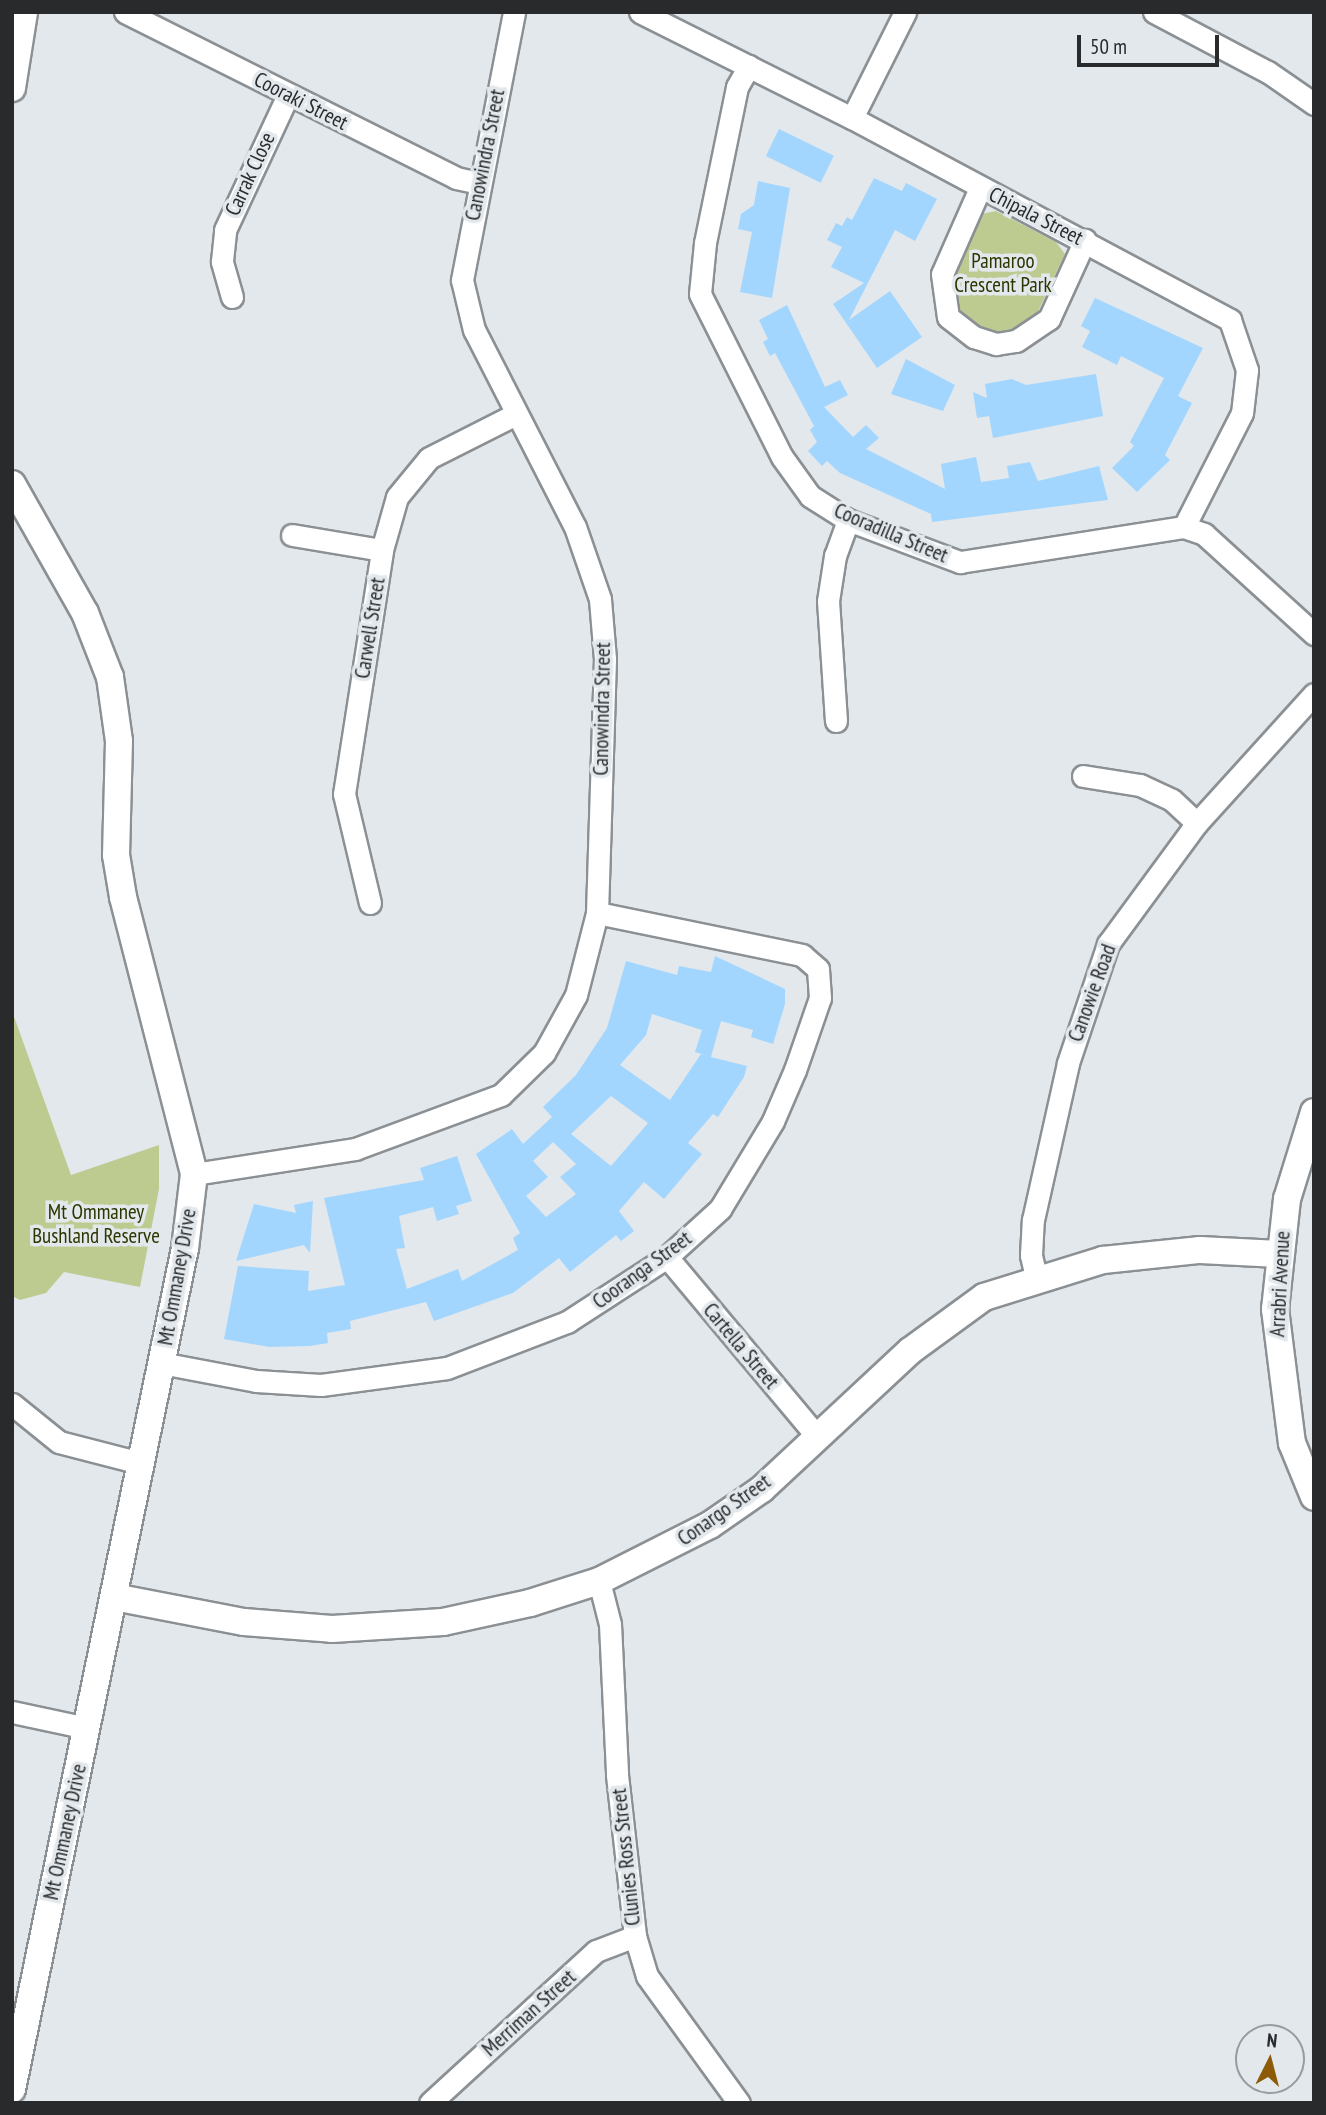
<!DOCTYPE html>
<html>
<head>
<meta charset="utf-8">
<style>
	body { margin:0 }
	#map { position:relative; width:1326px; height:2115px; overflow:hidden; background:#e2e8ec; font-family:"PT Sans Narrow",sans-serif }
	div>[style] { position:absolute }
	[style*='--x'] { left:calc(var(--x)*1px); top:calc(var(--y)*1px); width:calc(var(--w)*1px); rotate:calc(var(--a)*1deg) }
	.green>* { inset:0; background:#bdcb91 }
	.building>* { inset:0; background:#a3d6fe; transform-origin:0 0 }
	.roads { filter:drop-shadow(2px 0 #8b9094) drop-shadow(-2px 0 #8b9094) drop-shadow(0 2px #8b9094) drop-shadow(0 -2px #8b9094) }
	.minor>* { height:21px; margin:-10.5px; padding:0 10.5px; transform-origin:10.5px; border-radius:10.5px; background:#fff }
	.tertiary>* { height:26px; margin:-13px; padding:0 13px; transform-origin:13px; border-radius:13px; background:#fff }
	span { translate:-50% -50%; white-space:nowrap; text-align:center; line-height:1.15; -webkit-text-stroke:7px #e2e8ec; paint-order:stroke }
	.street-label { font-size:21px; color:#282a2c }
	.park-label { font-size:21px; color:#2e3600 }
	.frame { position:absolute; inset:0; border:14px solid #282a2c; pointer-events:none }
	.north { position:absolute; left:1235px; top:2024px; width:70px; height:70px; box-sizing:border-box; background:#e2e8ec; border:2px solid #989c9f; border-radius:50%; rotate:6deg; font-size:19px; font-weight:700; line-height:28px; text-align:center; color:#282a2c }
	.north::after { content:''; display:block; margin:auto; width:24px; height:32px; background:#8d5b07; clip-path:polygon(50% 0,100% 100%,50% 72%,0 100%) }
	.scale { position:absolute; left:1077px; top:35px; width:142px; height:32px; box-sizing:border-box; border:4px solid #282a2c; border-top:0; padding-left:9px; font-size:21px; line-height:24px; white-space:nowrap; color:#282a2c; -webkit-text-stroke:5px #e2e8ec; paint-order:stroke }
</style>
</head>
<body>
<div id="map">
	<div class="green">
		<i style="clip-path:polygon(996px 211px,1056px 242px,1065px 254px,1035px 318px,1020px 332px,998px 337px,981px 334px,955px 313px,951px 277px,977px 215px)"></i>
		<i style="clip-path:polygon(12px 1011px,71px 1175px,159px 1145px,159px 1189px,140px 1287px,64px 1272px,46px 1293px,20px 1300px,12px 1296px)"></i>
	</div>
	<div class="building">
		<i style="left:779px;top:129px;width:61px;height:30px;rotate:26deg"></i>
		<i style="clip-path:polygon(874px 178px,902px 191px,906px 183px,937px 199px,915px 241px,895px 230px,849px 320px,890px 291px,922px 337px,877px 368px,833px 304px,864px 283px,831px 267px,842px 247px,827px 240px,836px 223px,842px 226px,847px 217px,852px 220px)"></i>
		<i style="clip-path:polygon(758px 181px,790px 188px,772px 298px,740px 292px,752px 232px,738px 229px,741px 214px,754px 205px)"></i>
		<i style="clip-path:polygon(1095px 298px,1203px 348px,1178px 396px,1192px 403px,1165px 455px,1170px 460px,1137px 492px,1112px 468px,1134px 446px,1130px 442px,1164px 378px,1121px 356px,1117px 365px,1082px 347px,1090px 331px,1081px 326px)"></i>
		<i style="clip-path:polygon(787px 305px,825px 387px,840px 380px,848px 395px,824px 407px,853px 437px,866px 425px,879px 438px,866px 449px,945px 489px,941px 464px,976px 457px,981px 482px,1009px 478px,1007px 466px,1030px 462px,1038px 481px,1099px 466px,1108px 500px,932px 522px,931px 514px,840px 473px,827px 461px,822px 466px,808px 451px,817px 442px,810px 430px,814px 426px,775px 353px,770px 356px,763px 342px,768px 339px,759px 320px)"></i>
		<i style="clip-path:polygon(906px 359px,955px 385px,943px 411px,891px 394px)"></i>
		<i style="clip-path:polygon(1096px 374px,1103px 416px,993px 438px,989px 416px,977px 418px,973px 392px,987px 398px,985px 384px,1012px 379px,1026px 385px)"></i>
		<i style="clip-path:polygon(evenodd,715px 956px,785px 989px,785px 1004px,773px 1044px,751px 1037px,753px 1030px,721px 1021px,711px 1057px,747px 1066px,744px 1077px,718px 1117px,713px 1114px,688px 1143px,702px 1154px,664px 1199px,644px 1182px,619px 1211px,634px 1231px,621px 1241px,616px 1235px,570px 1272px,559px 1258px,513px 1293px,434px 1321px,426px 1302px,350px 1321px,351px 1329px,327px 1333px,328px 1343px,310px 1346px,269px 1347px,224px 1339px,238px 1266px,309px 1271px,308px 1291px,345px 1285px,324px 1198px,424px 1180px,420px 1168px,457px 1156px,472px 1201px,456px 1206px,459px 1214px,437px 1221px,433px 1207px,399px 1216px,405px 1248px,396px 1249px,407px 1289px,458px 1269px,462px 1281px,518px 1250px,513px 1238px,520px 1233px,476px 1154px,512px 1129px,523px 1144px,552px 1117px,543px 1107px,576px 1075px,607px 1028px,626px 961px,677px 975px,679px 966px,711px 972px,715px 956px,652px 1014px,702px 1030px,695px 1052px,709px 1056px,701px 1054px,670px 1100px,620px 1065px,646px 1035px,652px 1014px,715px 956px,611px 1096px,648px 1123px,611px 1166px,571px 1134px,611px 1096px,715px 956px,553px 1142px,576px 1164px,560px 1177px,576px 1194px,546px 1217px,526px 1196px,548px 1177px,533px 1161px,553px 1142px)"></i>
		<i style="clip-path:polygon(313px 1201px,310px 1253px,304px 1245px,236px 1261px,254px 1204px,296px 1213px,294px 1205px)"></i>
	</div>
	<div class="roads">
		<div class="minor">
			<i style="--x:125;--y:12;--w:370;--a:26.6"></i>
			<i style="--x:456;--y:178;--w:24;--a:12"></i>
			<i style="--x:640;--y:12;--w:237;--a:26.6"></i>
			<i style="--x:852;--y:118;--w:429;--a:28.1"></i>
			<i style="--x:1230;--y:320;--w:53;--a:71.2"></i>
			<i style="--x:1247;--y:370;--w:43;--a:96.6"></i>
			<i style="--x:1242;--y:413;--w:128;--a:117"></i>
			<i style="--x:1154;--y:12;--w:129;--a:27.8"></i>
			<i style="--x:1268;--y:72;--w:56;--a:34.8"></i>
			<i style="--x:749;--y:66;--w:24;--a:120"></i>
			<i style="--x:737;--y:87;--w:159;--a:101.6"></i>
			<i style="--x:705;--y:243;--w:51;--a:95.6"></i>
			<i style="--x:700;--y:294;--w:182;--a:63.3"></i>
			<i style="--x:782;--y:457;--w:48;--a:54.3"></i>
			<i style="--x:810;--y:496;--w:45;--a:32.3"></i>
			<i style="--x:848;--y:520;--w:120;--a:20.6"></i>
			<i style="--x:960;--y:562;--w:227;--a:-8.9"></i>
			<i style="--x:1184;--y:527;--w:21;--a:19"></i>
			<i style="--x:1204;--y:534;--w:149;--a:42.3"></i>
			<i style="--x:852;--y:118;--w:119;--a:-63.4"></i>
			<i style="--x:980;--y:188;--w:94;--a:113.8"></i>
			<i style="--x:942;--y:274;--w:43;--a:82.1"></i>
			<i style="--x:948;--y:317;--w:33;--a:38"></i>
			<i style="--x:974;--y:337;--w:23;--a:18"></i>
			<i style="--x:996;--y:344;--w:20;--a:-9"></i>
			<i style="--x:1016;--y:341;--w:40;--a:-34"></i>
			<i style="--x:1049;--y:319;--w:87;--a:-65.5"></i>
			<i style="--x:232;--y:297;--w:37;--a:-106"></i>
			<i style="--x:222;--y:261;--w:31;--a:-84"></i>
			<i style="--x:225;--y:230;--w:149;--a:-65"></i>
			<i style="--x:292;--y:535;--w:91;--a:9.5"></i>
			<i style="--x:836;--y:721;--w:120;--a:-93.8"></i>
			<i style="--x:828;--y:601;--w:46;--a:-81.2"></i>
			<i style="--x:835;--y:556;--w:38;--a:-70"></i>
			<i style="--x:1083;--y:776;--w:58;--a:9"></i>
			<i style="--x:1140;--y:785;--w:35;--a:25"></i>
			<i style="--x:1172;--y:800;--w:34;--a:43"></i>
			<i style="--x:370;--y:903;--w:112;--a:-103.4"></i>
			<i style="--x:344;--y:794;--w:247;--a:-81.1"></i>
			<i style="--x:382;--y:550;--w:55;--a:-74.2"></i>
			<i style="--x:397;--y:497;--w:50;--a:-50.6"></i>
			<i style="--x:429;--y:458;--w:95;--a:-26.8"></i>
			<i style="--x:194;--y:1174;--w:163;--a:-8.8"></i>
			<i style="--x:355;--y:1149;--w:156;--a:-20.3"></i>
			<i style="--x:501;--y:1095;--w:60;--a:-44.3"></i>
			<i style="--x:544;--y:1053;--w:66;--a:-61.1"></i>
			<i style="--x:576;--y:995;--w:85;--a:-75.6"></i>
			<i style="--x:597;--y:913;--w:254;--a:-88.2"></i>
			<i style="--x:605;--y:659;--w:60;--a:-94.8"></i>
			<i style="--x:600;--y:599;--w:76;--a:-109.1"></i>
			<i style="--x:575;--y:527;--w:221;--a:-117.1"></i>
			<i style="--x:474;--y:330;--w:51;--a:-103.5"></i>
			<i style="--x:462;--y:280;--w:273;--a:-79"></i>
			<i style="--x:667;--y:1257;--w:232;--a:50.1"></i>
			<i style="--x:1036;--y:1277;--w:23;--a:-103"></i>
			<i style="--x:1031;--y:1255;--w:35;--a:-87"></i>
			<i style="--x:1033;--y:1220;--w:161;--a:-77.4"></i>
			<i style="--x:1068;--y:1063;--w:126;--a:-71.4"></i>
			<i style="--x:1108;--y:944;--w:150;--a:-53.7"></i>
			<i style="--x:1197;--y:823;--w:174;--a:-47.8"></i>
			<i style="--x:161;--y:1363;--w:97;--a:10.7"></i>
			<i style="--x:256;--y:1381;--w:65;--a:3.5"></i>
			<i style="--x:321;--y:1385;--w:127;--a:-7.7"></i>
			<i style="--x:447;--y:1368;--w:129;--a:-21"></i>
			<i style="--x:567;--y:1322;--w:119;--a:-33"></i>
			<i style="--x:667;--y:1257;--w:72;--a:-42.2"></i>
			<i style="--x:720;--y:1209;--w:103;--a:-58.9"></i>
			<i style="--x:773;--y:1121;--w:56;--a:-66.7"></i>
			<i style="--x:795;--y:1070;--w:76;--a:-70.9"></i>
			<i style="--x:820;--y:998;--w:29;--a:-94"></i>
			<i style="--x:818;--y:969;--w:21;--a:-139"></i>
			<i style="--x:802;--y:955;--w:209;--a:-168.4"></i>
			<i style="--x:12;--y:1404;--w:60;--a:39"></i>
			<i style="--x:59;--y:1442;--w:84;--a:14.5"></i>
			<i style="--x:599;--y:1581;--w:44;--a:75.7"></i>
			<i style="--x:610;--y:1624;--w:151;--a:87.3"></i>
			<i style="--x:617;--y:1775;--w:162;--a:83.6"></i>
			<i style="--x:635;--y:1936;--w:42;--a:73.3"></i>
			<i style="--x:647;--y:1976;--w:157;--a:54.1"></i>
			<i style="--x:12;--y:1712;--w:77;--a:12"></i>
			<i style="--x:430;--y:2103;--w:225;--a:-42.5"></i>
			<i style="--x:596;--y:1951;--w:42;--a:-21"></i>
		</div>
		<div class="tertiary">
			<i style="--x:12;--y:88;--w:77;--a:-81"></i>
			<i style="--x:12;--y:484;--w:148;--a:60.5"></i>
			<i style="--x:85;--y:613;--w:69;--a:68.7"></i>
			<i style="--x:110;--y:677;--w:65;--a:82"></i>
			<i style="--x:119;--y:741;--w:114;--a:91.5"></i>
			<i style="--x:116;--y:855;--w:43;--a:80.5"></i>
			<i style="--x:123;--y:897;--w:286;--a:75.6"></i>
			<i style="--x:194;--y:1174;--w:75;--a:96.9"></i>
			<i style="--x:185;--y:1248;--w:859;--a:101.62"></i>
			<i style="--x:1314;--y:1112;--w:91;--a:107.2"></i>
			<i style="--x:1287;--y:1199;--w:111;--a:96.2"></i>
			<i style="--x:1275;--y:1309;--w:135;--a:82.8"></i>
			<i style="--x:1292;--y:1443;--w:58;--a:67.8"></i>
			<i style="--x:114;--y:1597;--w:132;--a:10.9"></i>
			<i style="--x:244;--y:1622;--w:88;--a:4.5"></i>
			<i style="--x:332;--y:1629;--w:111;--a:-3.6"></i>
			<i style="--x:443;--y:1622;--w:89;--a:-12.3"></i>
			<i style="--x:530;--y:1603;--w:72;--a:-17.7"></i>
			<i style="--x:599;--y:1581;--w:124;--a:-26.8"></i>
			<i style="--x:710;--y:1525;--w:63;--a:-34.7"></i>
			<i style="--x:762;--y:1489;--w:202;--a:-43"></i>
			<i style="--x:910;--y:1351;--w:92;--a:-36.1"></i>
			<i style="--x:984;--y:1297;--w:125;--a:-17.3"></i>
			<i style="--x:1103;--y:1260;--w:98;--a:-5.9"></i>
			<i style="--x:1200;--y:1250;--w:79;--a:2.9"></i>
		</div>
	</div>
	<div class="street-label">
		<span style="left:301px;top:101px;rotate:27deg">Cooraki Street</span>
		<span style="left:485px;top:155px;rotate:-79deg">Canowindra Street</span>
		<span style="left:250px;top:174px;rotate:-65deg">Carrak Close</span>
		<span style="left:1036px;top:216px;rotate:27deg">Chipala Street</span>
		<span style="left:891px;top:533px;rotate:23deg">Cooradilla Street</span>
		<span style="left:370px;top:628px;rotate:-81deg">Carwell Street</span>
		<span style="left:602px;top:709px;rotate:-89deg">Canowindra Street</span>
		<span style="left:1092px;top:993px;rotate:-70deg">Canowie Road</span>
		<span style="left:642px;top:1270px;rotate:-36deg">Cooranga Street</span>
		<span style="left:177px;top:1277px;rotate:-80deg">Mt Ommaney Drive</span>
		<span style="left:1280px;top:1284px;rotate:-87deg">Arrabri Avenue</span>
		<span style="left:741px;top:1346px;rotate:50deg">Cartella Street</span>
		<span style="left:724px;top:1510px;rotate:-35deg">Conargo Street</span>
		<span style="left:65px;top:1832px;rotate:-78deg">Mt Ommaney Drive</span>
		<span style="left:626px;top:1857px;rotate:-96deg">Clunies Ross Street</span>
		<span style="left:529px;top:2013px;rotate:-42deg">Merriman Street</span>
	</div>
	<div class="park-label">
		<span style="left:1003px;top:273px">Pamaroo<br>Crescent Park</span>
		<span style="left:96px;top:1224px">Mt Ommaney<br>Bushland Reserve</span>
	</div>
	<div class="frame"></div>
	<div class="north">N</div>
	<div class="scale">50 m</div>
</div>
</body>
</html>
